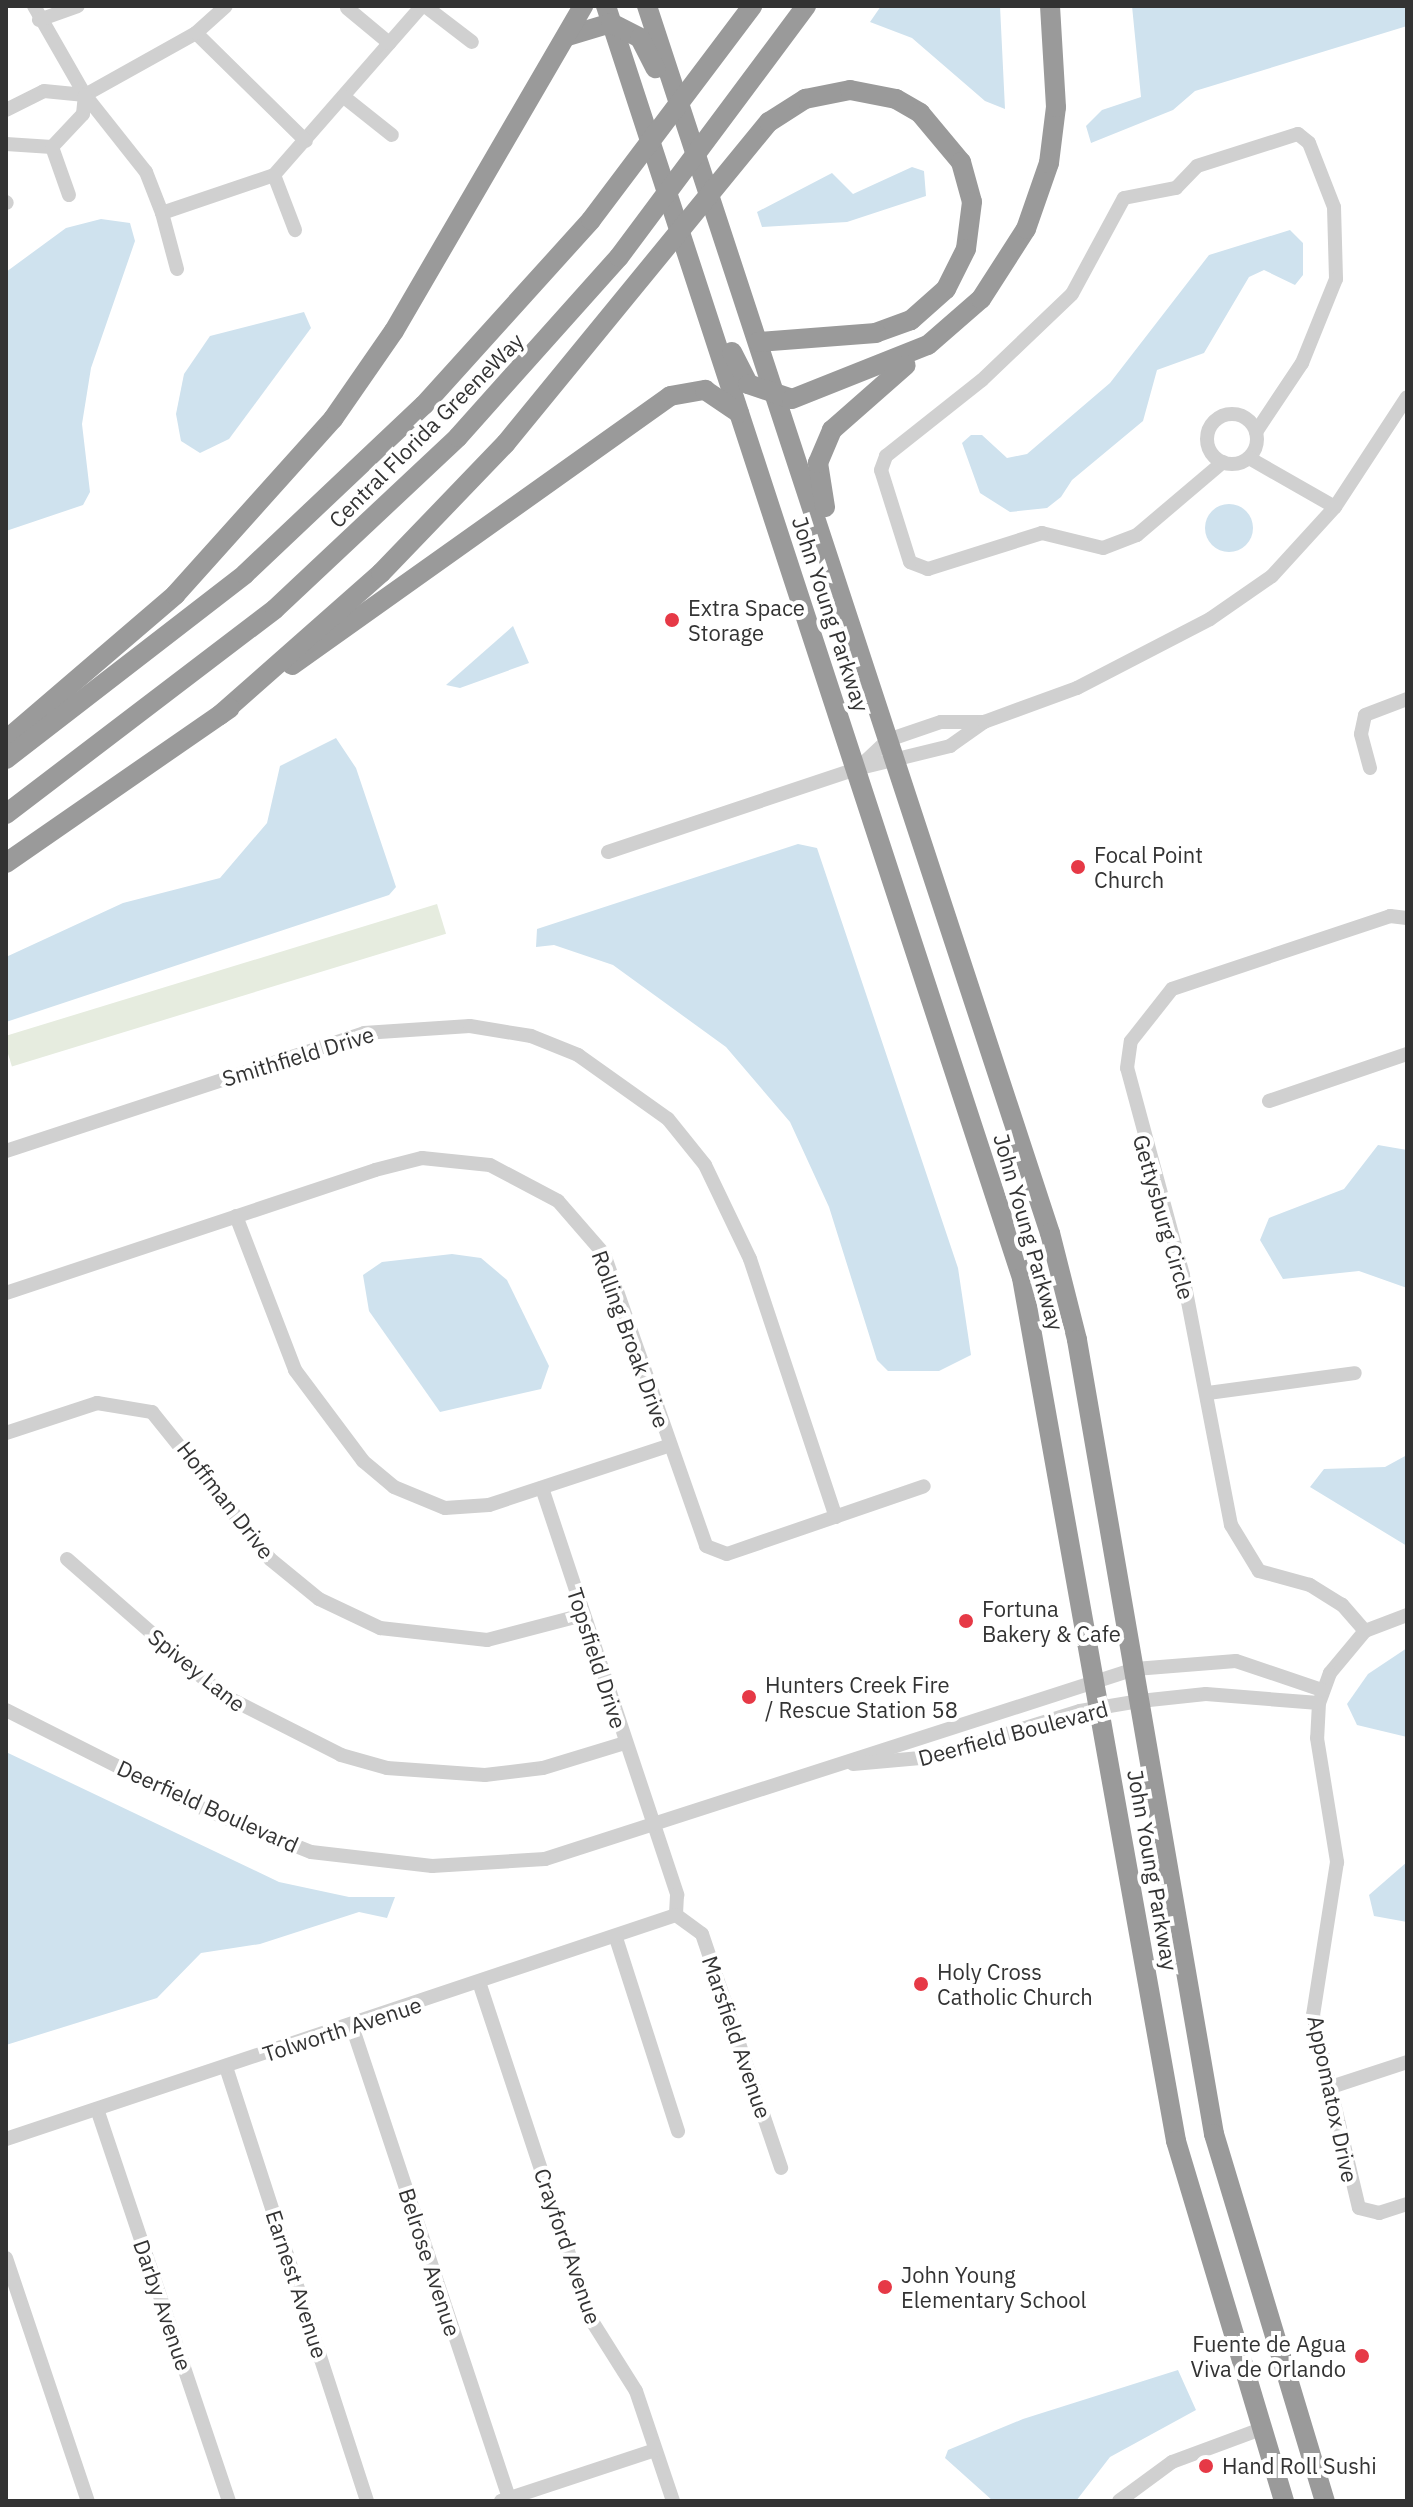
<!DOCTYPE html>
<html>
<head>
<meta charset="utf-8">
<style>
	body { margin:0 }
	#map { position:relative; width:1413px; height:2507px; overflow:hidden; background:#fff; font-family:"IBM Plex Sans",sans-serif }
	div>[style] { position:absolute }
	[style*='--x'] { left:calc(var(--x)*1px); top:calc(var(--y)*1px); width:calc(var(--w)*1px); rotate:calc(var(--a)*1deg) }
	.green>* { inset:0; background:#e6ecdf; transform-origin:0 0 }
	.water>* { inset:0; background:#cfe2ee }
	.round { border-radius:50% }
	.minor>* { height:14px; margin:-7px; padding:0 7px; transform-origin:7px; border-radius:7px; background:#d0d0d0 }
	.minor>.ring { margin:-7px; padding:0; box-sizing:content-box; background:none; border:14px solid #d0d0d0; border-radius:50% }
	.highway>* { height:20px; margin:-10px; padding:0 10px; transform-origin:10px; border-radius:10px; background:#9a9a9a }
	.dots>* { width:22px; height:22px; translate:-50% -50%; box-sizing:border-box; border:4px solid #fff; border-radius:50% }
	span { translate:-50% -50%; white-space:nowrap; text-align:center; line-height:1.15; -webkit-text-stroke:8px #fff; paint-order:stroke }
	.street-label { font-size:22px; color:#333 }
	.poi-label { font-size:22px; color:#333 }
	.left { translate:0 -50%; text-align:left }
	.right { translate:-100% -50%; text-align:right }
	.frame { position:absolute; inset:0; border:8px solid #333; pointer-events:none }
</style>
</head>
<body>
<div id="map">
	<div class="green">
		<i style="left:437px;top:904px;width:31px;height:454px;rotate:73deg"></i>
	</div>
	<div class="water">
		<i style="clip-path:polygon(881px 6px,1000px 6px,1005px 109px,985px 101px,912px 38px,870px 22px)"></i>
		<i style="clip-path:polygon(1132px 6px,1407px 6px,1407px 26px,1195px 91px,1173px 110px,1091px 143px,1086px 126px,1102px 110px,1141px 97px)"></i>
		<i style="clip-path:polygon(912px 167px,924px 171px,926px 196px,847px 222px,762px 227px,757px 212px,832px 173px,853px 194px)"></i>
		<i style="clip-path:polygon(101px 219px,130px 223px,135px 241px,91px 368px,82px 424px,90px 492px,83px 505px,6px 531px,6px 272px,66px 228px)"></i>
		<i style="clip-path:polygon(1290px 230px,1303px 243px,1303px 275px,1295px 285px,1264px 270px,1249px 277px,1204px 353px,1157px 370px,1143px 421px,1072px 480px,1061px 497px,1047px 508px,1010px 512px,980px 493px,962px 443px,971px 435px,982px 435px,1007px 458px,1027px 454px,1110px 383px,1209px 255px)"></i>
		<i style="clip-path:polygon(304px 312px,311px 328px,229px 439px,200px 453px,181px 441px,176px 414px,184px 374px,210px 336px)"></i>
		<i class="round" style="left:1205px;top:504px;width:48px;height:48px"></i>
		<i style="clip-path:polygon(513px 626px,529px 663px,460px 688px,446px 685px)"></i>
		<i style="clip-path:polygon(336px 738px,356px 768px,396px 887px,389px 895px,6px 1022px,6px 957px,123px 903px,220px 878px,267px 823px,280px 766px)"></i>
		<i style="clip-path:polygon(798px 844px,817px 848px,958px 1268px,971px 1355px,939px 1371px,888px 1371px,877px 1360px,829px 1207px,790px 1122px,726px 1047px,613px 965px,554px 945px,536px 947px,537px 929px)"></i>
		<i style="clip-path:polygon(1378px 1145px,1407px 1150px,1407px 1288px,1359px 1271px,1283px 1279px,1260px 1240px,1269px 1218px,1344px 1189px)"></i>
		<i style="clip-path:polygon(452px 1254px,481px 1258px,507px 1280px,549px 1366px,541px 1389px,440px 1412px,369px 1311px,363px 1275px,382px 1262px)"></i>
		<i style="clip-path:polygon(1407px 1455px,1407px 1546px,1310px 1487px,1324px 1469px,1385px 1467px)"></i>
		<i style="clip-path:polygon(1407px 1648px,1407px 1737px,1357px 1725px,1347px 1704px,1368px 1674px)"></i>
		<i style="clip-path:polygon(6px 1752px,279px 1882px,349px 1897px,395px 1897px,387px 1918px,359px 1912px,260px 1944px,201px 1953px,157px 1998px,6px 2045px)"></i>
		<i style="clip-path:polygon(1407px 1862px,1407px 1922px,1374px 1916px,1369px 1895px)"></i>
		<i style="clip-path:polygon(1178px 2370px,1196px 2410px,1110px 2457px,1076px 2501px,993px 2501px,945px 2458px,948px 2450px,1023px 2419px)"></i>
	</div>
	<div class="minor">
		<i style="--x:34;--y:6;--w:103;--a:60.2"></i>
		<i style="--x:85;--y:95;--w:98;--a:51.6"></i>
		<i style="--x:146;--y:172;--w:44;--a:68.7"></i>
		<i style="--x:162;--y:213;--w:118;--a:-18.7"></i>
		<i style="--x:274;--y:175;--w:225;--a:-48.8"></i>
		<i style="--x:425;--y:6;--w:59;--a:37.5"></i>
		<i style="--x:347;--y:8;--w:55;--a:39.8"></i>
		<i style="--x:39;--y:20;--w:41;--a:-19.7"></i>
		<i style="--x:196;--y:33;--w:154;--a:44.5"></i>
		<i style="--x:344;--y:97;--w:61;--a:38.4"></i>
		<i style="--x:6;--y:110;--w:42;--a:-26.6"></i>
		<i style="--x:44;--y:91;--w:41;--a:5.6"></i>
		<i style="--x:85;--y:95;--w:127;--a:-29.2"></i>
		<i style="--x:196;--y:33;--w:40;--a:-42"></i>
		<i style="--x:6;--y:144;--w:46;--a:3.7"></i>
		<i style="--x:52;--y:147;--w:45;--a:-46.8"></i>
		<i style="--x:83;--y:114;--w:19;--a:-84"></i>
		<i style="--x:52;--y:147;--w:51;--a:70.5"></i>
		<i style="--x:274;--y:175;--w:59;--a:69.1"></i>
		<i style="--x:6;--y:202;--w:1;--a:45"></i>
		<i style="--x:162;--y:213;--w:58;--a:75"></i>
		<i class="ring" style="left:1207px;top:414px;width:36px;height:36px"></i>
		<i style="--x:1249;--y:458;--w:99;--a:29.7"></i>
		<i style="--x:1223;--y:462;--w:113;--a:139.7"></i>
		<i style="--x:1137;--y:535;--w:36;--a:159"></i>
		<i style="--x:1103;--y:548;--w:63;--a:-166.2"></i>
		<i style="--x:1042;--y:533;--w:120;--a:162.5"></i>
		<i style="--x:928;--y:569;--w:19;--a:-159"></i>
		<i style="--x:910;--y:562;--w:96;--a:-107.5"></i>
		<i style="--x:881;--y:470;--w:15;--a:-70"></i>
		<i style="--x:886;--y:456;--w:122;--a:-38.4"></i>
		<i style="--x:982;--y:380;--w:124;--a:-43.7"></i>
		<i style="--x:1072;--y:294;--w:109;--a:-61.6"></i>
		<i style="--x:1124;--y:198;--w:53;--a:-10.9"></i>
		<i style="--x:1176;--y:188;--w:30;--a:-46"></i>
		<i style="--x:1197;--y:166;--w:106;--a:-17.6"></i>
		<i style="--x:1298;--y:134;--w:14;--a:39"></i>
		<i style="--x:1309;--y:143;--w:69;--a:68.7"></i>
		<i style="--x:1334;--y:207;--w:72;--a:88.4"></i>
		<i style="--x:1336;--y:279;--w:91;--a:112"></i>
		<i style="--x:1302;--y:363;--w:83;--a:123.7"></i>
		<i style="--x:1370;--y:768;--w:35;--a:-105"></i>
		<i style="--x:1361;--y:734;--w:19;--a:-78"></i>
		<i style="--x:1365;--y:715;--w:45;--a:-20.9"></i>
		<i style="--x:857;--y:769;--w:42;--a:-43.1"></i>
		<i style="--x:888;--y:740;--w:56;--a:-18.8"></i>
		<i style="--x:941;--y:722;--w:43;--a:0"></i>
		<i style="--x:608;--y:852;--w:262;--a:-18.5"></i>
		<i style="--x:856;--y:769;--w:97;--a:-13.7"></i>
		<i style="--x:950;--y:746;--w:42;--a:-35.2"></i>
		<i style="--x:984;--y:722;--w:99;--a:-20.1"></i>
		<i style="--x:1077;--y:688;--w:150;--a:-27.4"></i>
		<i style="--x:1210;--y:619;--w:75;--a:-34.7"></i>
		<i style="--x:1272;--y:576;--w:93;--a:-47.6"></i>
		<i style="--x:1335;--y:507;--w:131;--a:-56.8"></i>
		<i style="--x:1269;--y:1101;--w:146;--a:-18.8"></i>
		<i style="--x:6;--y:1151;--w:377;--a:-18.2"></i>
		<i style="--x:364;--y:1033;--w:106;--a:-3.8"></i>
		<i style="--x:470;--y:1026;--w:62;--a:9.3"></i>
		<i style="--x:531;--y:1036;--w:51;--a:22"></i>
		<i style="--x:578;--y:1055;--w:110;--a:35.4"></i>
		<i style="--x:668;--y:1119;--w:59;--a:51.2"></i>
		<i style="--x:705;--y:1165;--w:104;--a:64.4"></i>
		<i style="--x:750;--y:1259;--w:272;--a:71.6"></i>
		<i style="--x:236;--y:1216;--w:165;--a:69"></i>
		<i style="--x:295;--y:1370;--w:114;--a:53.2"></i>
		<i style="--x:363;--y:1461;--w:40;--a:40"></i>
		<i style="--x:394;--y:1487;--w:55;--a:22.4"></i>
		<i style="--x:445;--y:1508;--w:44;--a:-3.9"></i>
		<i style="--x:489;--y:1505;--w:191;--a:-18.3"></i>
		<i style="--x:6;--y:1293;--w:389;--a:-18.4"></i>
		<i style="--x:375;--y:1170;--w:49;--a:-14.3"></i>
		<i style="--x:422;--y:1158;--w:68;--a:5.9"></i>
		<i style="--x:490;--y:1165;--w:77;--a:27.9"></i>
		<i style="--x:558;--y:1201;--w:70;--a:49"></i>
		<i style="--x:604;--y:1254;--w:309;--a:70.7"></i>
		<i style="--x:706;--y:1546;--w:22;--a:21"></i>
		<i style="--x:727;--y:1554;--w:208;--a:-19"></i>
		<i style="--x:1208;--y:1393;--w:148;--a:-7.7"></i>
		<i style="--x:6;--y:1433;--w:96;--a:-18.2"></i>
		<i style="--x:97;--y:1403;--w:56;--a:9.3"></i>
		<i style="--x:152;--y:1412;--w:189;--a:51.2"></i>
		<i style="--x:270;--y:1559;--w:63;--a:39.2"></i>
		<i style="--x:319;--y:1599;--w:68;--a:25.4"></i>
		<i style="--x:380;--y:1628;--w:108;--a:6.4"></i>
		<i style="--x:487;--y:1640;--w:99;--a:-14.6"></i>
		<i style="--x:542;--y:1488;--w:429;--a:71.6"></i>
		<i style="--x:677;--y:1895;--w:20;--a:93"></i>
		<i style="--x:67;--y:1559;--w:205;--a:41.2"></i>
		<i style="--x:221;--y:1694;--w:135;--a:26.9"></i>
		<i style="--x:341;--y:1755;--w:48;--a:15.8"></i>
		<i style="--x:387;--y:1768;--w:98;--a:4.1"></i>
		<i style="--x:485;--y:1775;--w:58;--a:-6.9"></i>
		<i style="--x:543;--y:1768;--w:86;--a:-17"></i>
		<i style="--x:1407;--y:1615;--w:45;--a:159.1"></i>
		<i style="--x:1365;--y:1631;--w:55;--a:129.8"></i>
		<i style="--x:1330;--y:1673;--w:32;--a:110"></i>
		<i style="--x:1319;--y:1703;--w:35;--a:93"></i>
		<i style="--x:1317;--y:1738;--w:126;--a:80.8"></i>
		<i style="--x:1337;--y:1862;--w:155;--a:98.9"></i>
		<i style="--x:1313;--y:2015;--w:198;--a:76.6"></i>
		<i style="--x:1359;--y:2208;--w:21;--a:14"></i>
		<i style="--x:1379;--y:2213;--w:29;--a:-18"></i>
		<i style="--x:1365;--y:1631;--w:35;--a:-131"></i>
		<i style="--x:1342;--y:1605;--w:38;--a:-148"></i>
		<i style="--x:1310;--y:1585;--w:53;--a:-164.6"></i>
		<i style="--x:1259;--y:1571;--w:54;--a:-121.3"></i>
		<i style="--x:1231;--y:1525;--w:255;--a:-100.9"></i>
		<i style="--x:1183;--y:1275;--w:214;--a:-105.1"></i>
		<i style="--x:1127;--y:1068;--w:27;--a:-82"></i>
		<i style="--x:1131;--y:1041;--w:66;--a:-51.7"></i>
		<i style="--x:1172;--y:989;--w:230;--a:-18.5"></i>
		<i style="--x:1390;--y:916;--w:17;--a:7"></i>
		<i style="--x:6;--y:1710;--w:211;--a:26.8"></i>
		<i style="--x:194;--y:1805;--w:126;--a:21.9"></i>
		<i style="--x:311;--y:1852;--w:122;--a:6.6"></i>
		<i style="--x:432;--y:1866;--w:113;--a:-3.5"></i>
		<i style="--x:545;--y:1859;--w:620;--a:-17.85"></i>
		<i style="--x:1135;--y:1669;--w:101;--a:-4.5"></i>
		<i style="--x:1236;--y:1661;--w:91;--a:18.6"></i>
		<i style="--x:853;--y:1764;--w:79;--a:-5.1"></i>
		<i style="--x:932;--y:1757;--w:155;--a:-17.3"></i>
		<i style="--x:1080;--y:1711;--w:61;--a:-9.5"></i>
		<i style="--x:1140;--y:1701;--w:66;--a:-6.1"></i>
		<i style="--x:1206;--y:1694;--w:113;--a:4.6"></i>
		<i style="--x:676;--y:1915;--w:32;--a:36"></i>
		<i style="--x:702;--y:1934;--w:247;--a:71.3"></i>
		<i style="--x:616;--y:1938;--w:203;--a:72.2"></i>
		<i style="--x:479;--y:1982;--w:354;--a:71.7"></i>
		<i style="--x:590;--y:2318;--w:86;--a:57.8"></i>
		<i style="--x:636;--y:2391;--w:116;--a:71.4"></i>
		<i style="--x:352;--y:2026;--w:498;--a:71.6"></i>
		<i style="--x:226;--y:2067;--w:456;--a:72"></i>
		<i style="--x:1328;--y:2088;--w:83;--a:-18.2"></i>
		<i style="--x:97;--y:2109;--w:414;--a:71.4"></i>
		<i style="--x:6;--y:2139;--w:706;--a:-18.49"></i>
		<i style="--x:6;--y:2258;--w:256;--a:71.4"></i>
		<i style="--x:501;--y:2501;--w:162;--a:-18.3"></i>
		<i style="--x:1119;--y:2501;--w:66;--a:-36.3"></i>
		<i style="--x:1172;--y:2462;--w:95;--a:-20.3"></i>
	</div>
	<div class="highway">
		<i style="--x:606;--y:6;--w:1338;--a:71.89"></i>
		<i style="--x:1022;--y:1278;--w:877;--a:79.88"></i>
		<i style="--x:1176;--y:2141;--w:376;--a:73.3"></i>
		<i style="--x:647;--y:6;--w:1291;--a:71.82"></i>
		<i style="--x:1050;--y:1233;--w:110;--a:75.8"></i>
		<i style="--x:1077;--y:1340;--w:806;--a:80.21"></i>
		<i style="--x:1214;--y:2134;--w:383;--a:73.2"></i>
		<i style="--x:568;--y:36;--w:45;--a:-16.8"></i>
		<i style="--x:611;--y:23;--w:33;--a:27"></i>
		<i style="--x:640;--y:38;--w:34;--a:63"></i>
		<i style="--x:732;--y:352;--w:36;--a:63"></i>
		<i style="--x:748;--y:384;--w:46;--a:18.8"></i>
		<i style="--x:792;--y:399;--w:146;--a:-21.7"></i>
		<i style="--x:928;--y:345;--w:70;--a:-41"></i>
		<i style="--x:981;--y:299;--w:83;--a:-57.3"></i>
		<i style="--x:1026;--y:229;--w:70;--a:-70.8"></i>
		<i style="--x:1049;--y:163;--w:56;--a:-82.9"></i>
		<i style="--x:1056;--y:107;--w:101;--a:-93.4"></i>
		<i style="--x:825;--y:507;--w:45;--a:-99"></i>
		<i style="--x:818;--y:463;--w:36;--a:-67"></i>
		<i style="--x:832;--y:430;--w:98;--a:-41.3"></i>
		<i style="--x:292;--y:665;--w:464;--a:-35.4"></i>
		<i style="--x:670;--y:396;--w:36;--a:-10"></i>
		<i style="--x:705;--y:390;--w:41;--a:34.1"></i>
		<i style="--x:220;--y:715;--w:215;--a:-41.4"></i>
		<i style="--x:381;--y:573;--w:180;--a:-46.1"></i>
		<i style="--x:506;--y:443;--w:415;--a:-50.7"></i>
		<i style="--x:769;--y:122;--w:43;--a:-32.6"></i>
		<i style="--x:805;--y:99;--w:46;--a:-11.3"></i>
		<i style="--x:850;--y:90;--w:47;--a:11.1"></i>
		<i style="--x:896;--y:99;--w:28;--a:30"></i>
		<i style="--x:920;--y:113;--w:64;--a:50.1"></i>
		<i style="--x:961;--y:162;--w:41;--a:74.6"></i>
		<i style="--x:972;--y:202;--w:47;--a:97.3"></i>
		<i style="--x:966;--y:249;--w:45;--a:116.6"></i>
		<i style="--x:946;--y:289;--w:47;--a:138.5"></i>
		<i style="--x:911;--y:320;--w:37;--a:160"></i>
		<i style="--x:876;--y:333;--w:118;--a:175.6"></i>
		<i style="--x:6;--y:740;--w:223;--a:-40.6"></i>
		<i style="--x:175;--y:595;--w:237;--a:-48.1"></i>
		<i style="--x:333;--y:419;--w:107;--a:-55.3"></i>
		<i style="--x:394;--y:331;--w:376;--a:-59.8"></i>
		<i style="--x:6;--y:759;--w:302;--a:-37.7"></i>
		<i style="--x:245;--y:574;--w:246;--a:-43.4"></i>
		<i style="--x:424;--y:405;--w:249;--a:-47.9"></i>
		<i style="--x:591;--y:220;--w:268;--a:-53"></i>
		<i style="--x:6;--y:814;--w:338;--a:-37.3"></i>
		<i style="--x:275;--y:609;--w:251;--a:-43.2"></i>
		<i style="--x:458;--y:437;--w:241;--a:-48.2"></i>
		<i style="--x:619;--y:257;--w:313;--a:-53.3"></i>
		<i style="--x:6;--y:863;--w:272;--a:-34.7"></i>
	</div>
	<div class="dots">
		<i style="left:672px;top:620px;background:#e63946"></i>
		<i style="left:1078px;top:867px;background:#e63946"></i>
		<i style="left:966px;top:1621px;background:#e63946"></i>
		<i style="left:749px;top:1697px;background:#e63946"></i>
		<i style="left:921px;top:1984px;background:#e63946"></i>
		<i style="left:885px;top:2287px;background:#e63946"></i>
		<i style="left:1362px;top:2356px;background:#e63946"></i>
		<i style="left:1206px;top:2466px;background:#e63946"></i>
	</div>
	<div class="street-label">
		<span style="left:426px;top:430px;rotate:-45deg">Central Florida GreeneWay</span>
		<span style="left:831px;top:614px;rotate:72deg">John Young Parkway</span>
		<span style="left:298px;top:1056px;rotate:-17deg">Smithfield Drive</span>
		<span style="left:1164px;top:1217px;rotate:74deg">Gettysburg Circle</span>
		<span style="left:1029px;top:1232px;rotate:74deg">John Young Parkway</span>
		<span style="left:631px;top:1339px;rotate:70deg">Rolling Broak Drive</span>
		<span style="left:226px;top:1500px;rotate:52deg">Hoffman Drive</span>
		<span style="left:597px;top:1658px;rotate:72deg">Topsfield Drive</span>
		<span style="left:197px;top:1670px;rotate:39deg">Spivey Lane</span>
		<span style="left:1013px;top:1733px;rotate:-15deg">Deerfield Boulevard</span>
		<span style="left:208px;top:1806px;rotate:24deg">Deerfield Boulevard</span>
		<span style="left:1153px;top:1870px;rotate:80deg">John Young Parkway</span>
		<span style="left:342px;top:2029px;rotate:-18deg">Tolworth Avenue</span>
		<span style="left:737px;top:2037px;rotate:71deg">Marsfield Avenue</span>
		<span style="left:1333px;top:2099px;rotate:78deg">Appomatox Drive</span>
		<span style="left:568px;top:2246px;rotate:71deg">Crayford Avenue</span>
		<span style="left:430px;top:2262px;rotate:72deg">Belrose Avenue</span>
		<span style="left:297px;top:2284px;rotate:72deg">Earnest Avenue</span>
		<span style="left:163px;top:2305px;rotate:71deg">Darby Avenue</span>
	</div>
	<div class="poi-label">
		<span class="left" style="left:688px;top:620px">Extra Space<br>Storage</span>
		<span class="left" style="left:1094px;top:867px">Focal Point<br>Church</span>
		<span class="left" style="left:982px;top:1621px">Fortuna<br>Bakery &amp; Cafe</span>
		<span class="left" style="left:765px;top:1697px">Hunters Creek Fire<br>/ Rescue Station 58</span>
		<span class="left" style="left:937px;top:1984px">Holy Cross<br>Catholic Church</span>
		<span class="left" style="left:901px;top:2287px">John Young<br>Elementary School</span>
		<span class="right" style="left:1346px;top:2356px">Fuente de Agua<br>Viva de Orlando</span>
		<span class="left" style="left:1222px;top:2466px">Hand Roll Sushi</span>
	</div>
	<div class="frame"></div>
</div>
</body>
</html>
